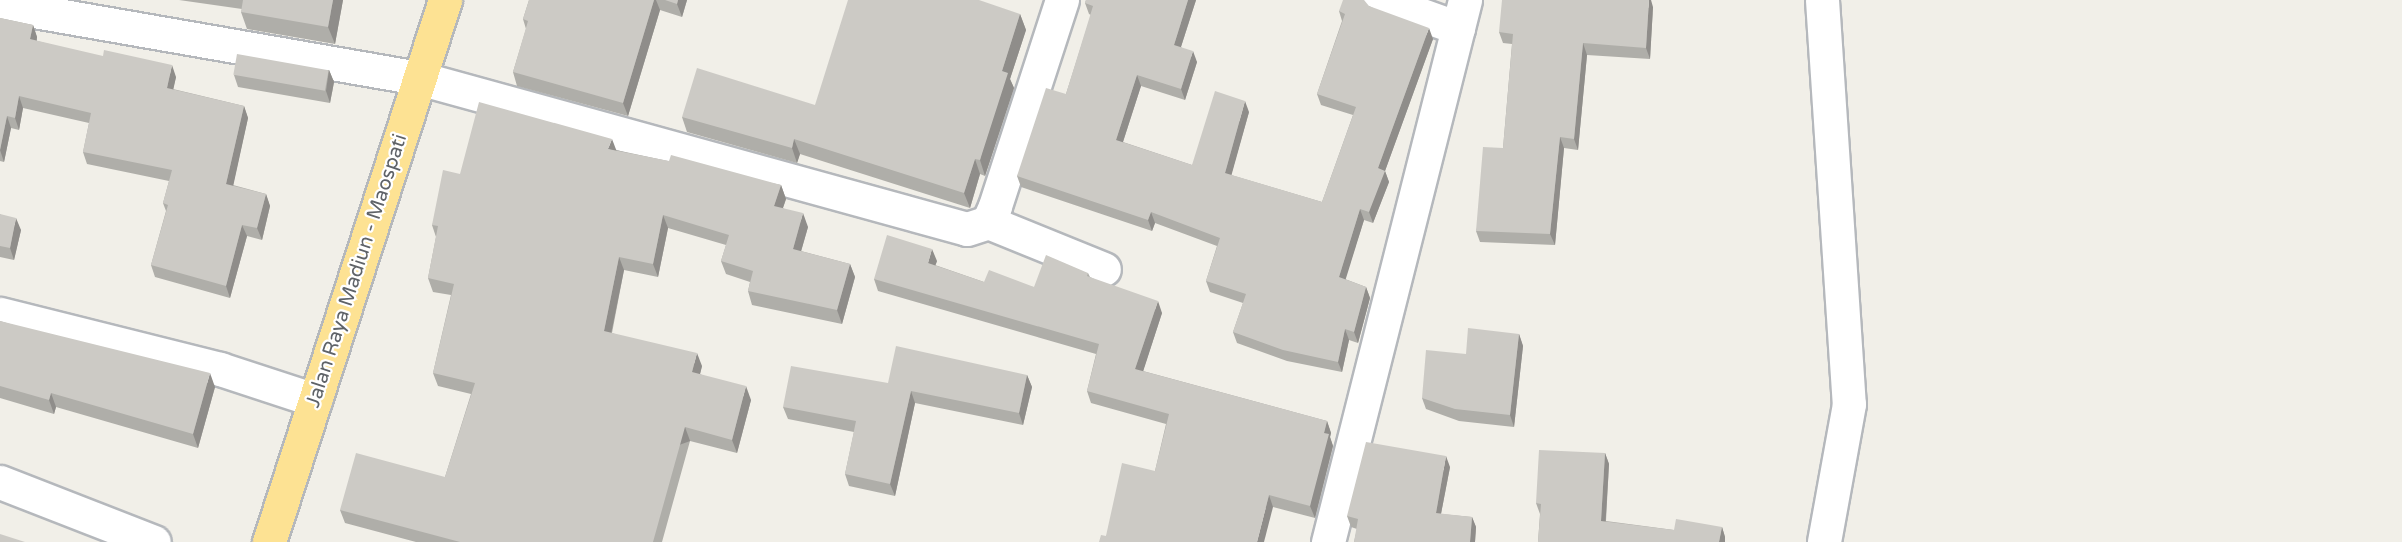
<!DOCTYPE html>
<html>
<head>
<meta charset="utf-8">
<style>
	body { margin:0 }
	#map { position:relative; width:2402px; height:542px; overflow:hidden; background:#f1efe8; font-family:"Varela Round",sans-serif }
	div>[style] { position:absolute }
	[style*='--x'] { left:calc(var(--x)*1px); top:calc(var(--y)*1px); width:calc(var(--w)*1px); rotate:calc(var(--a)*1deg) }
	.roads { filter:drop-shadow(2px 0 #b5b8bc) drop-shadow(-2px 0 #b5b8bc) drop-shadow(0 2px #b5b8bc) drop-shadow(0 -2px #b5b8bc) }
	.minor>* { height:33px; margin:-16.5px; padding:0 16.5px; transform-origin:16.5px; border-radius:16.5px; background:#fff }
	.highway>* { height:33px; margin:-16.5px; padding:0 16.5px; transform-origin:16.5px; border-radius:16.5px; background:#fde293 }
	.wall>* { inset:0; background:#afaea9 }
	.shaded-wall>* { inset:0; background:#8f8d8a; transform-origin:0 0 }
	.building>* { inset:0; background:#cccac5; transform-origin:0 0 }
	span { translate:-50% -50%; white-space:nowrap; text-align:center; line-height:1.15; -webkit-text-stroke:4.5px #fff; paint-order:stroke }
	.street-label { font-size:20px; color:#5f6368 }
</style>
</head>
<body>
<div id="map">
	<div class="roads">
		<div class="minor">
			<i style="--x:1380;--y:0;--w:83;--a:19.7"></i>
			<i style="--x:1822;--y:0;--w:405;--a:86.2"></i>
			<i style="--x:1849;--y:404;--w:140;--a:100.3"></i>
			<i style="--x:0;--y:5;--w:425;--a:9.9"></i>
			<i style="--x:419;--y:78;--w:568;--a:15.41"></i>
			<i style="--x:967;--y:229;--w:22;--a:-18"></i>
			<i style="--x:988;--y:222;--w:17;--a:-66"></i>
			<i style="--x:995;--y:206;--w:217;--a:-72"></i>
			<i style="--x:988;--y:222;--w:125;--a:22.1"></i>
			<i style="--x:0;--y:314;--w:227;--a:14"></i>
			<i style="--x:220;--y:369;--w:100;--a:18.1"></i>
			<i style="--x:0;--y:482;--w:165;--a:21.3"></i>
			<i style="--x:1328;--y:542;--w:559;--a:-75.81"></i>
		</div>
		<div class="highway">
			<i style="--x:269;--y:542;--w:570;--a:-72.01"></i>
		</div>
	</div>
	<div class="wall">
		<i style="clip-path:polygon(179px 0,343px 0,335px 44px,247px 29px,241px 12px,242px 9px)"></i>
		<i style="clip-path:polygon(529px 0,687px 0,682px 17px,660px 10px,628px 116px,517px 86px,513px 72px,526px 29px,523px 19px)"></i>
		<i style="clip-path:polygon(1086px 0,1196px 0,1181px 47px,1197px 62px,1185px 100px,1141px 86px,1123px 142px,1192px 165px,1249px 112px,1231px 175px,1322px 202px,1353px 115px,1321px 105px,1317px 94px,1342px 21px,1339px 11px,1369px 6px,1433px 39px,1385px 171px,1389px 182px,1373px 223px,1364px 220px,1345px 279px,1366px 287px,1370px 298px,1358px 343px,1349px 340px,1342px 372px,1287px 361px,1237px 343px,1233px 332px,1243px 303px,1210px 292px,1206px 281px,1217px 246px,1155px 223px,1152px 231px,1021px 187px,1017px 176px,1066px 94px,1091px 15px,1089px 14px,1085px 3px)"></i>
		<i style="clip-path:polygon(1653px 7px,1650px 59px,1587px 55px,1578px 150px,1564px 148px,1555px 245px,1480px 242px,1476px 231px,1503px 148px,1512px 44px,1503px 43px,1499px 32px)"></i>
		<i style="clip-path:polygon(1020px 14px,1026px 30px,1010px 79px,1014px 88px,985px 176px,980px 174px,970px 208px,800px 154px,797px 163px,687px 132px,682px 117px,815px 105px)"></i>
		<i style="clip-path:polygon(0 18px,33px 25px,37px 37px,37px 41px,176px 77px,173px 89px,244px 106px,248px 118px,233px 185px,266px 194px,270px 206px,262px 240px,247px 236px,230px 298px,155px 277px,151px 265px,166px 211px,163px 203px,169px 181px,87px 164px,83px 152px,89px 123px,23px 108px,19px 130px,11px 128px,4px 162px,0 161px)"></i>
		<i style="clip-path:polygon(329px 70px,334px 82px,330px 103px,238px 87px,234px 75px)"></i>
		<i style="clip-path:polygon(616px 150px,781px 185px,786px 199px,783px 208px,808px 227px,801px 251px,850px 264px,855px 277px,842px 324px,752px 305px,748px 291px,750px 282px,726px 274px,721px 261px,726px 245px,668px 228px,658px 277px,624px 270px,612px 333px,702px 366px,700px 374px,751px 400px,737px 453px,690px 441px,662px 542px,416px 542px,345px 523px,340px 510px,445px 477px,471px 394px,438px 386px,433px 373px,451px 295px,433px 292px,428px 278px,436px 237px,432px 225px,460px 174px)"></i>
		<i style="clip-path:polygon(0 214px,21px 230px,14px 260px,0 257px)"></i>
		<i style="clip-path:polygon(937px 261px,935px 265px,984px 282px,1034px 287px,1088px 273px,1090px 277px,1162px 313px,1143px 371px,1327px 421px,1331px 433px,1330px 437px,1333px 446px,1315px 518px,1273px 507px,1106px 536px,1155px 471px,1166px 424px,1091px 403px,1087px 391px,1096px 354px,878px 291px,874px 279px)"></i>
		<i style="clip-path:polygon(0 321px,215px 387px,198px 448px,56px 407px,54px 414px,0 398px)"></i>
		<i style="clip-path:polygon(1519px 334px,1523px 346px,1514px 427px,1459px 421px,1426px 409px,1422px 398px,1466px 354px)"></i>
		<i style="clip-path:polygon(1027px 375px,1032px 387px,1023px 425px,915px 403px,895px 496px,849px 486px,845px 474px,854px 432px,788px 419px,783px 407px)"></i>
		<i style="clip-path:polygon(1605px 453px,1609px 464px,1606px 521px,1674px 530px,1722px 527px,1725px 537px,1725px 542px,1538px 542px,1540px 514px,1536px 503px)"></i>
		<i style="clip-path:polygon(1450px 467px,1441px 514px,1472px 517px,1476px 527px,1475px 542px,1354px 542px,1357px 529px,1351px 527px,1347px 516px)"></i>
	</div>
	<div class="shaded-wall">
		<i style="clip-path:polygon(333px 0,343px 0,335px 44px,328px 27px)"></i>
		<i style="clip-path:polygon(654px 0,656px 0,660px 10px,628px 116px,623px 103px)"></i>
		<i style="clip-path:polygon(678px 0,687px 0,682px 17px,677px 4px)"></i>
		<i style="clip-path:polygon(1188px 0,1196px 0,1178px 56px,1174px 45px)"></i>
		<i style="clip-path:polygon(1649px 0,1651px 0,1653px 7px,1650px 59px,1646px 48px)"></i>
		<i style="clip-path:polygon(1020px 14px,1026px 30px,1010px 79px,1014px 88px,985px 176px,980px 160px,1002px 71px)"></i>
		<i style="clip-path:polygon(33px 25px,37px 37px,35px 51px,30px 39px)"></i>
		<i style="clip-path:polygon(1429px 28px,1433px 39px,1385px 171px,1389px 182px,1373px 223px,1369px 212px,1378px 168px)"></i>
		<i style="clip-path:polygon(1583px 43px,1587px 55px,1578px 150px,1574px 139px)"></i>
		<i style="clip-path:polygon(1193px 51px,1197px 62px,1185px 100px,1181px 89px)"></i>
		<i style="clip-path:polygon(172px 65px,176px 77px,171px 100px,167px 88px)"></i>
		<i style="clip-path:polygon(329px 70px,334px 82px,330px 103px,326px 91px)"></i>
		<i style="clip-path:polygon(1137px 75px,1141px 86px,1120px 151px,1116px 140px)"></i>
		<i style="clip-path:polygon(19px 96px,23px 108px,19px 130px,15px 118px)"></i>
		<i style="clip-path:polygon(1245px 101px,1249px 112px,1229px 184px,1225px 173px)"></i>
		<i style="clip-path:polygon(244px 106px,248px 118px,231px 196px,226px 184px)"></i>
		<i style="clip-path:polygon(7px 116px,11px 128px,4px 162px,0 150px)"></i>
		<i style="clip-path:polygon(1560px 137px,1564px 148px,1555px 245px,1550px 234px)"></i>
		<i style="clip-path:polygon(612px 139px,617px 152px,608px 149px)"></i>
		<i style="clip-path:polygon(794px 139px,800px 154px,797px 163px,792px 148px)"></i>
		<i style="clip-path:polygon(975px 159px,980px 174px,970px 208px,964px 193px)"></i>
		<i style="clip-path:polygon(781px 185px,786px 199px,779px 219px,774px 206px)"></i>
		<i style="clip-path:polygon(266px 194px,270px 206px,262px 240px,257px 228px)"></i>
		<i style="clip-path:polygon(1360px 209px,1364px 220px,1343px 288px,1339px 277px)"></i>
		<i style="clip-path:polygon(1151px 212px,1155px 223px,1152px 231px,1148px 220px)"></i>
		<i style="clip-path:polygon(803px 213px,808px 227px,798px 262px,793px 249px)"></i>
		<i style="clip-path:polygon(663px 215px,668px 228px,658px 277px,653px 264px)"></i>
		<i style="clip-path:polygon(16px 218px,21px 230px,14px 260px,10px 248px)"></i>
		<i style="clip-path:polygon(242px 225px,247px 236px,230px 298px,226px 286px)"></i>
		<i style="clip-path:polygon(932px 249px,937px 261px,932px 275px,928px 263px)"></i>
		<i style="clip-path:polygon(619px 257px,624px 270px,609px 344px,604px 331px)"></i>
		<i style="clip-path:polygon(850px 264px,855px 277px,842px 324px,837px 310px)"></i>
		<i style="clip-path:polygon(1366px 287px,1370px 298px,1358px 343px,1354px 332px)"></i>
		<i style="clip-path:polygon(1158px 301px,1162px 313px,1140px 381px,1135px 369px)"></i>
		<i style="clip-path:polygon(1345px 329px,1349px 340px,1342px 372px,1338px 362px)"></i>
		<i style="clip-path:polygon(1519px 334px,1523px 346px,1514px 427px,1510px 415px)"></i>
		<i style="clip-path:polygon(697px 353px,702px 366px,697px 386px,692px 372px)"></i>
		<i style="clip-path:polygon(210px 373px,215px 387px,198px 448px,193px 434px)"></i>
		<i style="clip-path:polygon(1027px 375px,1032px 387px,1023px 425px,1019px 413px)"></i>
		<i style="clip-path:polygon(746px 386px,751px 400px,737px 453px,732px 440px)"></i>
		<i style="clip-path:polygon(911px 391px,915px 403px,895px 496px,890px 484px)"></i>
		<i style="clip-path:polygon(51px 393px,56px 407px,54px 414px,49px 400px)"></i>
		<i style="clip-path:polygon(1327px 421px,1331px 433px,1330px 437px,1333px 446px,1315px 518px,1310px 506px,1324px 433px)"></i>
		<i style="left:685px;top:427px;width:15px;height:119px;rotate:70deg"></i>
		<i style="clip-path:polygon(1605px 453px,1609px 464px,1605px 531px,1601px 521px)"></i>
		<i style="clip-path:polygon(1446px 456px,1450px 467px,1439px 524px,1436px 513px)"></i>
		<i style="clip-path:polygon(1269px 495px,1273px 507px,1264px 542px,1257px 542px)"></i>
		<i style="clip-path:polygon(1472px 517px,1476px 527px,1475px 542px,1470px 542px)"></i>
		<i style="clip-path:polygon(1722px 527px,1725px 537px,1725px 542px,1719px 542px)"></i>
	</div>
	<div class="building">
		<i style="clip-path:polygon(243px 0,333px 0,328px 27px,241px 12px)"></i>
		<i style="clip-path:polygon(529px 0,654px 0,623px 103px,513px 72px,528px 21px,523px 19px)"></i>
		<i style="clip-path:polygon(665px 0,678px 0,677px 4px)"></i>
		<i style="clip-path:polygon(848px 0,979px 0,1020px 14px,1002px 71px,1008px 73px,980px 160px,975px 159px,964px 193px,794px 139px,792px 148px,682px 117px,697px 68px,815px 105px)"></i>
		<i style="clip-path:polygon(1086px 0,1188px 0,1174px 45px,1193px 51px,1181px 89px,1137px 75px,1116px 140px,1192px 165px,1215px 91px,1245px 101px,1225px 173px,1322px 202px,1356px 107px,1317px 94px,1345px 14px,1339px 11px,1343px 0,1364px 0,1369px 6px,1429px 28px,1378px 168px,1385px 171px,1369px 212px,1360px 209px,1339px 277px,1366px 287px,1354px 332px,1345px 329px,1338px 362px,1283px 350px,1233px 332px,1246px 294px,1206px 281px,1220px 238px,1151px 212px,1148px 220px,1017px 176px,1046px 88px,1066px 94px,1093px 6px,1085px 3px)"></i>
		<i style="clip-path:polygon(1502px 0,1649px 0,1646px 48px,1583px 43px,1574px 139px,1560px 137px,1550px 234px,1476px 231px,1483px 147px,1503px 148px,1513px 34px,1499px 32px)"></i>
		<i style="clip-path:polygon(0 18px,33px 25px,30px 39px,103px 56px,104px 50px,172px 65px,167px 88px,244px 106px,226px 184px,266px 194px,257px 228px,242px 225px,226px 286px,151px 265px,168px 205px,163px 203px,172px 170px,83px 152px,91px 113px,19px 96px,15px 118px,7px 116px,0 150px)"></i>
		<i style="left:237px;top:54px;width:93px;height:21px;rotate:10deg"></i>
		<i style="clip-path:polygon(479px 102px,612px 139px,608px 149px,669px 161px,671px 155px,781px 185px,774px 206px,803px 213px,793px 249px,850px 264px,837px 310px,748px 291px,753px 271px,721px 261px,729px 235px,663px 215px,653px 264px,619px 257px,604px 331px,697px 353px,692px 372px,746px 386px,732px 440px,685px 427px,653px 542px,460px 542px,340px 510px,356px 453px,445px 477px,475px 383px,433px 373px,454px 284px,428px 278px,438px 226px,432px 225px,443px 170px,460px 174px)"></i>
		<i style="clip-path:polygon(0 214px,16px 218px,10px 248px,0 246px)"></i>
		<i style="clip-path:polygon(887px 235px,932px 249px,928px 263px,984px 282px,989px 270px,1034px 287px,1046px 255px,1088px 273px,1087px 276px,1158px 301px,1135px 369px,1327px 421px,1324px 433px,1329px 434px,1310px 506px,1269px 495px,1257px 542px,1099px 542px,1101px 535px,1106px 536px,1122px 463px,1155px 471px,1169px 414px,1087px 391px,1099px 344px,874px 279px)"></i>
		<i style="clip-path:polygon(0 321px,210px 373px,193px 434px,51px 393px,49px 400px,0 386px)"></i>
		<i style="clip-path:polygon(1468px 328px,1519px 334px,1510px 415px,1455px 409px,1422px 398px,1426px 350px,1466px 354px)"></i>
		<i style="clip-path:polygon(896px 346px,1027px 375px,1019px 413px,911px 391px,890px 484px,845px 474px,856px 421px,783px 407px,791px 366px,888px 383px)"></i>
		<i style="clip-path:polygon(1366px 442px,1446px 456px,1436px 513px,1472px 517px,1470px 542px,1354px 542px,1358px 519px,1347px 516px)"></i>
		<i style="clip-path:polygon(1539px 450px,1605px 453px,1601px 521px,1674px 530px,1676px 519px,1722px 527px,1719px 542px,1538px 542px,1541px 504px,1536px 503px)"></i>
		<i style="clip-path:polygon(0 534px,25px 542px,0 542px)"></i>
	</div>
	<div class="street-label">
		<span style="left:357px;top:271px;rotate:-72deg">Jalan Raya Madiun - Maospati</span>
	</div>
</div>
</body>
</html>
